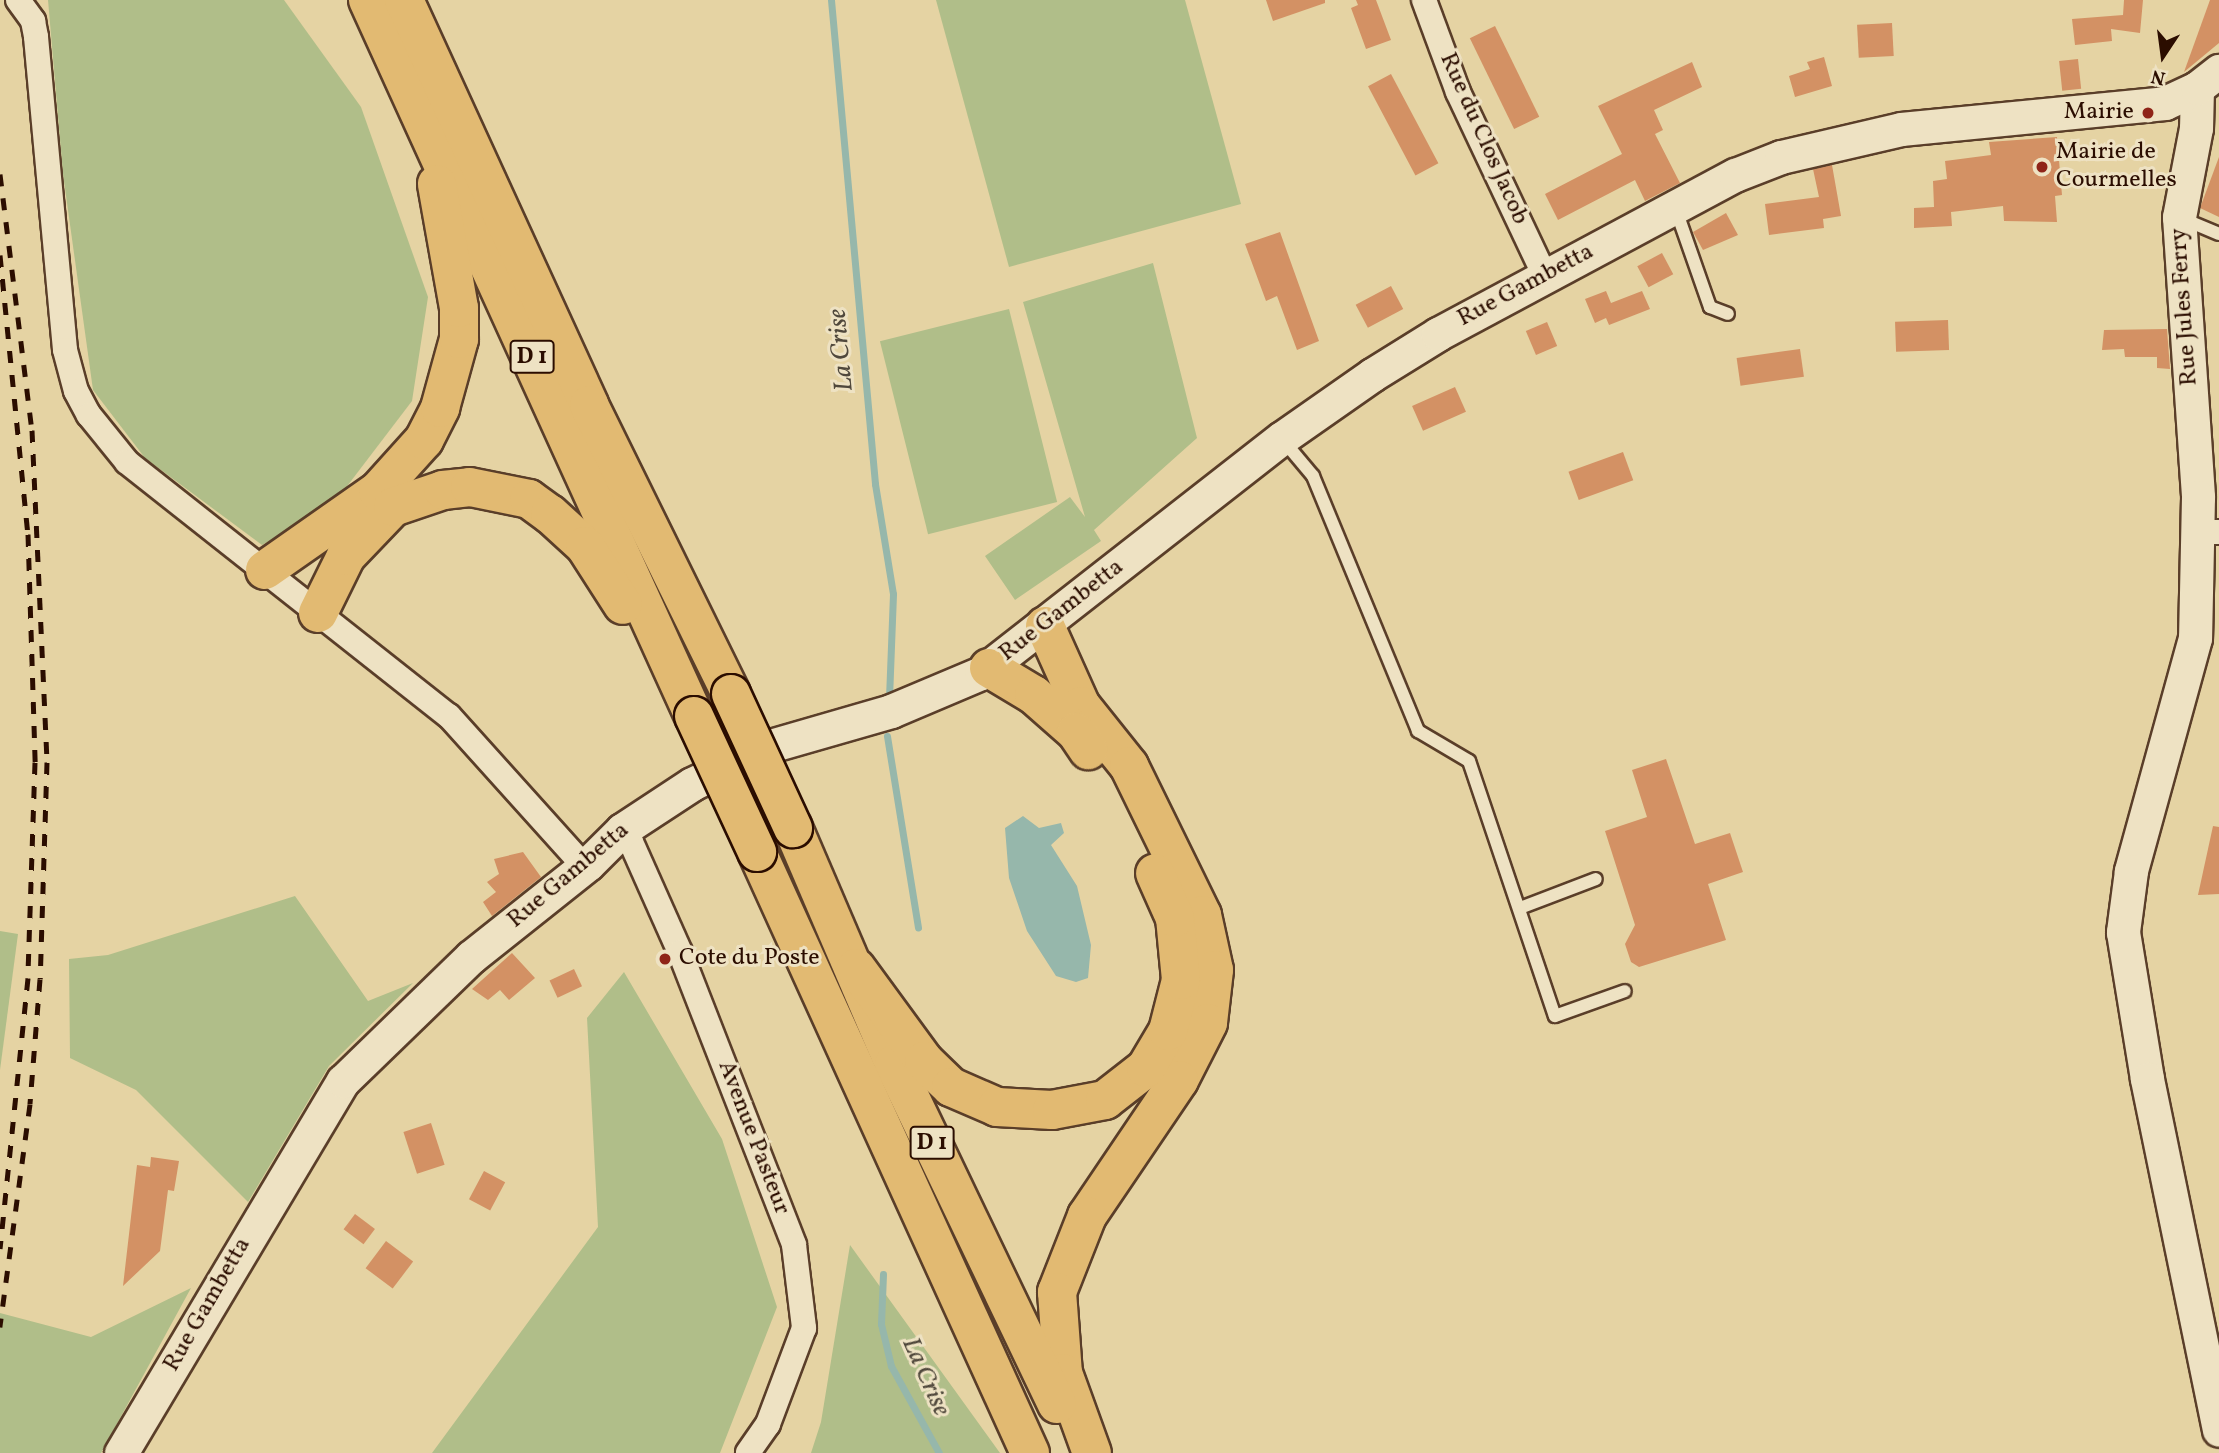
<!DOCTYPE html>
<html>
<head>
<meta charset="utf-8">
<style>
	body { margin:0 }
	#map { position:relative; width:2219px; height:1453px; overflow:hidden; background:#e5d3a3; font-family:Vollkorn,serif }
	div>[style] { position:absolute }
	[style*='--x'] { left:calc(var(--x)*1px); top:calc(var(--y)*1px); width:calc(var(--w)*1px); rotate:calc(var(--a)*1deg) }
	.green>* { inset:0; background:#b0be89; transform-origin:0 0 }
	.water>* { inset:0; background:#96b7ab }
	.stream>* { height:7px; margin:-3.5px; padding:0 3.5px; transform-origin:3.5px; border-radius:3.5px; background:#96b7ab }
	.building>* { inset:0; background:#d39164; transform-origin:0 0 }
	.roads { filter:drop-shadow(2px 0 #5a3e29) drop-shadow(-2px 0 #5a3e29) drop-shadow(0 2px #5a3e29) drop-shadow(0 -2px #5a3e29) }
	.lane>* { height:12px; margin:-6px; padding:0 6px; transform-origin:6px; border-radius:6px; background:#eee2c3 }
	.street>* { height:24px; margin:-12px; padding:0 12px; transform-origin:12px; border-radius:12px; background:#eee2c3 }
	.secondary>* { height:33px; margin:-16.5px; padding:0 16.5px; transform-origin:16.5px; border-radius:16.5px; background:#eee2c3 }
	.highway>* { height:38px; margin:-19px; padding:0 19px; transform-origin:19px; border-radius:19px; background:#e2ba72 }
	.rail>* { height:5px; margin-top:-2.5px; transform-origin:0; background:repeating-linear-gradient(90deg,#2b0d00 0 12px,transparent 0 24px) }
	.bridges { filter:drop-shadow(2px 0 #2b0d00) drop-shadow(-2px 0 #2b0d00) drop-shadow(0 2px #2b0d00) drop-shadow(0 -2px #2b0d00) }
	.highway-bridge>* { height:38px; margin:-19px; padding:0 19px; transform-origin:19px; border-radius:19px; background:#e2ba72 }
	.dots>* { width:19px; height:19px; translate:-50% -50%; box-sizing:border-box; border:4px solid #eee2c3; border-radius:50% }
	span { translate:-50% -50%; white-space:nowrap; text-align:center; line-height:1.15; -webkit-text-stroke:6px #eee2c3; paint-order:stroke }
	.shield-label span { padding:2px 5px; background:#eee2c3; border:2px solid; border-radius:5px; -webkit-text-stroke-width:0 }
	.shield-label { font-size:23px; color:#2b0d00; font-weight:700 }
	.poi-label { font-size:24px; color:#2b0d00 }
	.right { translate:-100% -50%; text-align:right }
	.left { translate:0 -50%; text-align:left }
	.street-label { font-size:24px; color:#2b0d00 }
	.water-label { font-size:26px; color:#50483c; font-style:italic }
	.north { position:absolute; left:2128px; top:21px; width:70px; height:70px; -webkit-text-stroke:5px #eee2c3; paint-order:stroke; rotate:193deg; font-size:19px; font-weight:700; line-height:28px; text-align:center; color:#2b0d00 }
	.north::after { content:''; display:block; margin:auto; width:24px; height:32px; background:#2b0d00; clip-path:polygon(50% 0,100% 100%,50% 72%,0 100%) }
</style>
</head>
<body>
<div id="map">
	<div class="green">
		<i style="clip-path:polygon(48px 0,284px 0,361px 107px,428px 297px,412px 401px,332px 506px,262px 545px,145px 458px,93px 390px,63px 174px)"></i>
		<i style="clip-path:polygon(936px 0,1185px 0,1241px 204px,1009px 267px)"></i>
		<i style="clip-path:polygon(1153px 263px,1197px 438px,1094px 530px,1101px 541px,1015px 600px,985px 556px,1070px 497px,1085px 517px,1023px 302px)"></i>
		<i style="left:1009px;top:309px;width:199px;height:133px;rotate:76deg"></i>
		<i style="clip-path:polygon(295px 896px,368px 1001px,413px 983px,329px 1066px,248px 1202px,136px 1090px,70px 1058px,69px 959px,108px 955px)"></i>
		<i style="clip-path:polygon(0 931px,18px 934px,0 1070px)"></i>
		<i style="clip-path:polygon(624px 972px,722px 1139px,777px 1307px,720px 1453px,432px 1453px,598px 1227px,587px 1018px)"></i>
		<i style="clip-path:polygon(850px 1245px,1000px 1453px,811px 1453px,821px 1422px)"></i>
		<i style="clip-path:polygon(191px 1288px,101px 1453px,0 1453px,0 1313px,91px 1337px)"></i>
	</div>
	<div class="water">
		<i style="clip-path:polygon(1023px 816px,1039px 828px,1061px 823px,1064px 833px,1051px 845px,1077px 886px,1091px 945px,1088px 978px,1076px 982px,1056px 976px,1027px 931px,1009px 878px,1005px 828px)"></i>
	</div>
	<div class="stream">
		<i style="--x:831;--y:0;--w:486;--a:84.8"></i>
		<i style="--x:875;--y:484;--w:111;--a:80.7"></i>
		<i style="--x:893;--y:594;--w:102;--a:92.2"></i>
		<i style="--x:887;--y:736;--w:194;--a:80.8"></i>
		<i style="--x:883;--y:1274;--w:50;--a:92.3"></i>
		<i style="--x:881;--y:1324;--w:43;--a:76.6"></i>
		<i style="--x:891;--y:1366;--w:99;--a:61.1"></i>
	</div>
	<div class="building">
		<i style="clip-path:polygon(1266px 0,1325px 0,1325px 3px,1273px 21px)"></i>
		<i style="clip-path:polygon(1356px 0,1376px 0,1391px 40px,1366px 49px,1351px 8px,1358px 5px)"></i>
		<i style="clip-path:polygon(2124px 0,2143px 0,2140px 33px,2111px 29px,2112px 41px,2075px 45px,2072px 19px,2123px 15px)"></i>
		<i style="clip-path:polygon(2210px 0,2219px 0,2219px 43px,2184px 72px)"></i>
		<i style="left:1892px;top:23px;width:33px;height:35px;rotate:87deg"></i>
		<i style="left:1495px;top:26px;width:101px;height:28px;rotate:64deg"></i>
		<i style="clip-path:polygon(1824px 57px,1832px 86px,1795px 97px,1789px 76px,1810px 69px,1807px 62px)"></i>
		<i style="left:2078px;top:59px;width:30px;height:19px;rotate:84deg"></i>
		<i style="clip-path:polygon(1692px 62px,1702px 87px,1654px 110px,1663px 130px,1655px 134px,1680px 183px,1645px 201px,1635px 180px,1558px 220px,1545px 194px,1622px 154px,1598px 106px)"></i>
		<i style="left:1391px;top:74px;width:101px;height:26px;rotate:62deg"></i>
		<i style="clip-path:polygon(2057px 137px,2062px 195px,2055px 196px,2057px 222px,2004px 221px,2003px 206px,1951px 212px,1952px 226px,1914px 228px,1914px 208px,1934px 207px,1933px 181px,1947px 179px,1945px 161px,1991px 155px,1989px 142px)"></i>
		<i style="clip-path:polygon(2219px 157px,2219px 217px,2200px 208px)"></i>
		<i style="clip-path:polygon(1832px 165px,1841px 216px,1823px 219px,1824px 228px,1769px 235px,1765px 204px,1819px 197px,1813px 169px)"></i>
		<i style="clip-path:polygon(1726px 213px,1738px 235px,1703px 250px,1693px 232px)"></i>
		<i style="clip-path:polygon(1280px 232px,1319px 341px,1297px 350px,1277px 296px,1266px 301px,1245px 244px)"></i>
		<i style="left:1662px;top:253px;width:24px;height:28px;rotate:62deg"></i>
		<i style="left:1391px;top:286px;width:26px;height:40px;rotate:62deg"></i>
		<i style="clip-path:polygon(1606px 291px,1611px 303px,1642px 291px,1650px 309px,1609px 325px,1606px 318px,1595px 323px,1585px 299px)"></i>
		<i style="left:1948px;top:320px;width:30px;height:53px;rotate:88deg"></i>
		<i style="left:1547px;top:322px;width:26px;height:23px;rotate:67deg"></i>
		<i style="clip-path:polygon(2167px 329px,2170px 369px,2157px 368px,2157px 357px,2125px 357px,2124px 349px,2102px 350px,2104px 330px)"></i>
		<i style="left:1800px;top:349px;width:28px;height:64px;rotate:82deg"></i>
		<i style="left:1455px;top:387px;width:27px;height:47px;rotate:66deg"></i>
		<i style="left:1623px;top:452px;width:30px;height:58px;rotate:70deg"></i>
		<i style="clip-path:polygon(1666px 759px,1695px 844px,1730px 833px,1743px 872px,1708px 884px,1726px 940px,1639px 967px,1631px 962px,1625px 944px,1635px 925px,1605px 831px,1647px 817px,1632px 770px)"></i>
		<i style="clip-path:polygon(2213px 826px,2219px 827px,2219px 894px,2198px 895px)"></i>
		<i style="clip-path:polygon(523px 852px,541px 877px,492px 916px,483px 902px,496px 892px,487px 882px,499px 874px,494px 859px)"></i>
		<i style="clip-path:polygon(512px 953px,535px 978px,509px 1000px,500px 990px,488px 1000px,472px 989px)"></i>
		<i style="left:574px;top:969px;width:19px;height:27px;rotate:65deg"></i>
		<i style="left:431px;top:1123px;width:44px;height:29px;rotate:72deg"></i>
		<i style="clip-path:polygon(151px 1157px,179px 1161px,174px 1191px,168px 1190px,160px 1251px,123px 1286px,137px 1165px,150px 1167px)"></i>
		<i style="left:484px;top:1171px;width:24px;height:32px;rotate:28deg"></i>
		<i style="left:355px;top:1214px;width:25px;height:19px;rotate:37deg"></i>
		<i style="left:386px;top:1241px;width:34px;height:34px;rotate:37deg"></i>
	</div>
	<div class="roads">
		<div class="lane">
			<i style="--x:1676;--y:210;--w:103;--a:70.7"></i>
			<i style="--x:1710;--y:307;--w:19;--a:21"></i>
			<i style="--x:2181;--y:218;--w:41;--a:22.8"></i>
			<i style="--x:1282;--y:439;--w:48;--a:50"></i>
			<i style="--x:1313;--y:476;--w:276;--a:67.6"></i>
			<i style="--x:1418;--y:731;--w:59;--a:30.5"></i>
			<i style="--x:1469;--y:761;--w:269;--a:71.4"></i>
			<i style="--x:1555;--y:1016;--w:74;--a:-19.7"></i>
			<i style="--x:1520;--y:908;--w:81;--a:-20.9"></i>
		</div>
		<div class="street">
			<i style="--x:18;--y:0;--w:26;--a:54"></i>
			<i style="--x:33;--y:21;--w:16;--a:79"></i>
			<i style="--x:36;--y:37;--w:314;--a:84.7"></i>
			<i style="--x:65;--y:350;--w:42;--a:75"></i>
			<i style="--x:76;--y:391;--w:27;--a:62"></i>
			<i style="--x:89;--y:415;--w:60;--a:51"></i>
			<i style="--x:127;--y:462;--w:410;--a:38.3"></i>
			<i style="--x:449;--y:716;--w:190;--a:48"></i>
			<i style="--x:576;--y:857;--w:14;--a:30"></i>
			<i style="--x:1424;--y:0;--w:98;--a:69.7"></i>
			<i style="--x:1458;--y:92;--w:204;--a:64.7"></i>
			<i style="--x:2197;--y:532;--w:22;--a:0"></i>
			<i style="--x:622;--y:830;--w:15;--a:53"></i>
			<i style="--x:631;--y:842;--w:120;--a:66"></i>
			<i style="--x:680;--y:952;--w:314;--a:68.7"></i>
			<i style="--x:794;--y:1245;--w:84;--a:83.1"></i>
			<i style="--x:804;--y:1328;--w:103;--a:110.6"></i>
			<i style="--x:768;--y:1424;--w:35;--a:125"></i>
		</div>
		<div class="secondary">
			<i style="--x:2197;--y:88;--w:40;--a:91.4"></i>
			<i style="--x:2196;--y:128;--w:91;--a:100.8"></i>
			<i style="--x:2179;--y:217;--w:281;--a:86.1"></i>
			<i style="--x:2198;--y:497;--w:141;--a:91.2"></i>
			<i style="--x:2195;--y:638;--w:242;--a:105.4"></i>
			<i style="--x:2131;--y:871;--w:62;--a:97.5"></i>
			<i style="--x:2123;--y:932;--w:149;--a:80.7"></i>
			<i style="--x:2147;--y:1079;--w:358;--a:78.4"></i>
			<i style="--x:121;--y:1453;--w:433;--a:-59.2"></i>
			<i style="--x:343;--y:1081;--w:178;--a:-44.1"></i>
			<i style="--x:471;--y:957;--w:149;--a:-38.5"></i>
			<i style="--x:588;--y:864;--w:48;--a:-45"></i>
			<i style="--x:622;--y:830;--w:84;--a:-33.3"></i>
			<i style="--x:692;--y:784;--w:87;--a:-26"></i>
			<i style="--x:770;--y:746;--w:126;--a:-16.1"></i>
			<i style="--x:891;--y:711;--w:98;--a:-22.9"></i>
			<i style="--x:981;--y:673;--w:382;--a:-38"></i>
			<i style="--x:1282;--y:438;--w:110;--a:-35"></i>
			<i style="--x:1372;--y:375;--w:78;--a:-31.8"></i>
			<i style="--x:1438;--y:334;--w:337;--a:-28.2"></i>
			<i style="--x:1735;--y:175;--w:49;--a:-21.4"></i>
			<i style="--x:1781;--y:157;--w:123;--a:-13.1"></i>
			<i style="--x:1901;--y:129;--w:265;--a:-5.6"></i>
			<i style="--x:2165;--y:103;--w:35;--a:-25"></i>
			<i style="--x:2197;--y:88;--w:28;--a:-38"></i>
		</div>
		<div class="highway">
			<i style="--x:368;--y:0;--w:787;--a:65.52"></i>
			<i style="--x:404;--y:0;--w:445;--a:65.4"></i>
			<i style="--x:589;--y:405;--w:322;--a:63.8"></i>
			<i style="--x:265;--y:570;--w:138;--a:-35"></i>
			<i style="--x:378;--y:491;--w:69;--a:-48"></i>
			<i style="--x:424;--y:440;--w:36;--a:-63"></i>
			<i style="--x:440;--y:408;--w:72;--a:-74.6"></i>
			<i style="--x:459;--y:339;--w:31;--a:-90"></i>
			<i style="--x:459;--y:308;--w:126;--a:-100.1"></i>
			<i style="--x:318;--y:613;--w:64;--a:-63.8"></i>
			<i style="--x:346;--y:556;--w:68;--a:-46.2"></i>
			<i style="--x:393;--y:507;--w:53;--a:-18.8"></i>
			<i style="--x:443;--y:490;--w:27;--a:-6"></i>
			<i style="--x:470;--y:487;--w:60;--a:11.5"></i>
			<i style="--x:529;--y:499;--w:26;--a:36"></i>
			<i style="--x:550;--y:514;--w:47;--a:42.4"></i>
			<i style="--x:585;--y:546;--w:70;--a:57.2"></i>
			<i style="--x:1045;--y:626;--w:88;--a:65.8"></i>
			<i style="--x:1081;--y:706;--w:77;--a:51.3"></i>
			<i style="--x:1129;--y:766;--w:166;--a:63.9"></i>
			<i style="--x:1202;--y:915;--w:56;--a:77.7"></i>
			<i style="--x:1214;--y:970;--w:53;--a:96.5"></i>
			<i style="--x:1208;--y:1023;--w:64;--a:117"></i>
			<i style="--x:1179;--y:1080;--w:164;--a:124.1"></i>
			<i style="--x:1087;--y:1216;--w:82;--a:111.5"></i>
			<i style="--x:1057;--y:1292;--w:81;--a:85.8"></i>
			<i style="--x:1063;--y:1373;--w:85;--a:70.1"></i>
			<i style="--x:989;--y:668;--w:52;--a:31"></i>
			<i style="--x:1034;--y:695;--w:56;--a:41.4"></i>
			<i style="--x:1076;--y:732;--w:22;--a:56"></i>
			<i style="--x:793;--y:828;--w:257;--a:66.8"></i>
			<i style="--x:894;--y:1064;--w:377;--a:64.4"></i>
			<i style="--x:757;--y:852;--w:660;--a:65.57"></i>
			<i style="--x:856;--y:968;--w:115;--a:53.8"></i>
			<i style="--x:924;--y:1061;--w:37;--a:44"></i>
			<i style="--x:951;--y:1087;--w:50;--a:23.5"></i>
			<i style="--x:997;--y:1107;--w:55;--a:3.1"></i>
			<i style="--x:1052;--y:1110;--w:54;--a:-10.7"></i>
			<i style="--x:1105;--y:1100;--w:52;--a:-38"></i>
			<i style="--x:1146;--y:1068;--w:43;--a:-59.3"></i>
			<i style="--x:1168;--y:1031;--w:53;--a:-75.7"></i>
			<i style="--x:1181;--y:980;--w:62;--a:-95.5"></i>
			<i style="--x:1175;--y:918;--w:49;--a:-114"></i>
		</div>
	</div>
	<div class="rail">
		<i style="--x:0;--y:174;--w:258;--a:82.9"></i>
		<i style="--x:32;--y:430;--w:332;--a:87.4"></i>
		<i style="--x:47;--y:762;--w:217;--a:91.8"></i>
		<i style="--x:40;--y:979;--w:125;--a:94.6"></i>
		<i style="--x:30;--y:1104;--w:225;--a:97.7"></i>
		<i style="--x:0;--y:255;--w:280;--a:84.3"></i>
		<i style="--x:28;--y:534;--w:228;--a:88.2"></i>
		<i style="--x:35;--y:762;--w:216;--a:91.9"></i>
		<i style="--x:28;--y:978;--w:272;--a:95.9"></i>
	</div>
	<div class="bridges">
		<div class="highway-bridge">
			<i style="--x:731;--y:694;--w:148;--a:65.2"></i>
			<i style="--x:694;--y:716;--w:150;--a:65.1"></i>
		</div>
	</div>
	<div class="dots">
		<i style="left:2148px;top:113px;background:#8f2418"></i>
		<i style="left:2042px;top:167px;background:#8f2418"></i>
		<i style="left:665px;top:959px;background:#8f2418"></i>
	</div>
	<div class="shield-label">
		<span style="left:532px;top:357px">D 1</span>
		<span style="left:932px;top:1143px">D 1</span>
	</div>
	<div class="poi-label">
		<span class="right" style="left:2134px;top:113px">Mairie</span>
		<span class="left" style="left:2056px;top:167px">Mairie de<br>Courmelles</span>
		<span class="left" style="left:679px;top:959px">Cote du Poste</span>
	</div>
	<div class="street-label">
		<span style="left:1483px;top:139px;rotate:66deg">Rue du Clos Jacob</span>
		<span style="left:1526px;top:286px;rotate:-28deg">Rue Gambetta</span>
		<span style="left:2185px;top:307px;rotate:-94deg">Rue Jules Ferry</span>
		<span style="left:1062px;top:611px;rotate:-38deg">Rue Gambetta</span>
		<span style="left:569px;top:876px;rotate:-40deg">Rue Gambetta</span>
		<span style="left:753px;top:1138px;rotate:69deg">Avenue Pasteur</span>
		<span style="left:208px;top:1305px;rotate:-60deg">Rue Gambetta</span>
	</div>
	<div class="water-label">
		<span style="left:842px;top:350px;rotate:-95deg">La Crise</span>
		<span style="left:925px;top:1377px;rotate:66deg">La Crise</span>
	</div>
	<div class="north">N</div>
</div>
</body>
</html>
